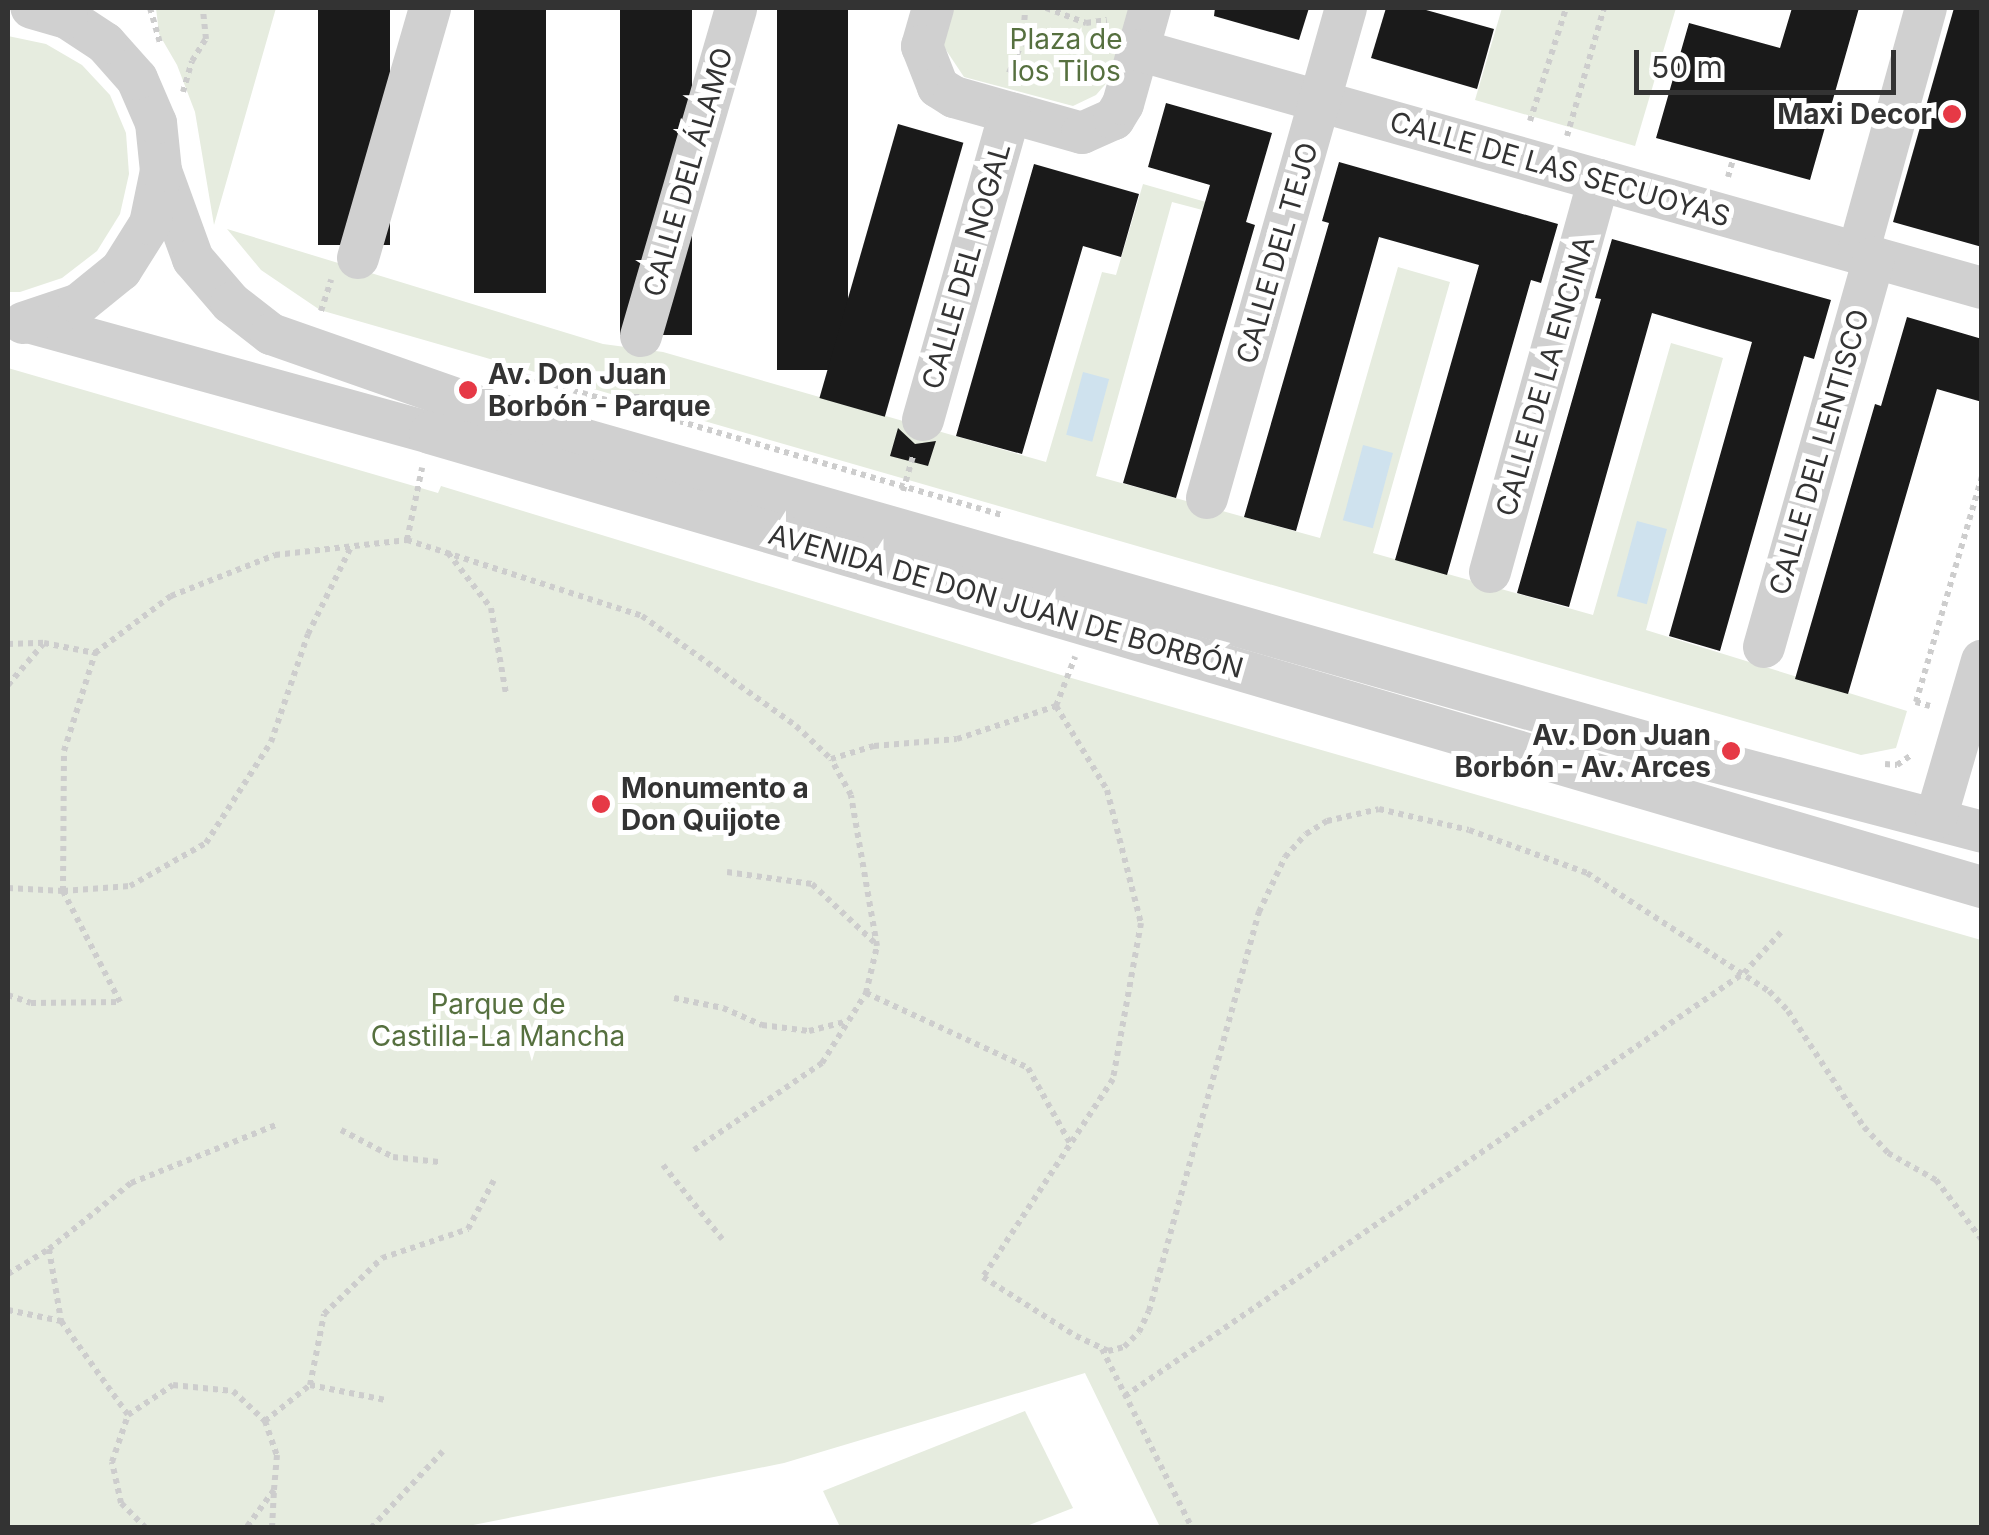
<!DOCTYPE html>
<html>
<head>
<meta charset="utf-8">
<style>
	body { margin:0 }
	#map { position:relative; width:1989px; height:1535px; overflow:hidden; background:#fff; font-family:Inter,sans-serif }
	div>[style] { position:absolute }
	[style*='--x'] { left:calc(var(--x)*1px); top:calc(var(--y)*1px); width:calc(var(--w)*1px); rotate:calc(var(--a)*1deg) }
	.green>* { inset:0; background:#e6ecdf }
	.water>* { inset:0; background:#cfe2ee; transform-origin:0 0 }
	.building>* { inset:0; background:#1a1a1a; transform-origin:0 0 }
	.path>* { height:6px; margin-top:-3px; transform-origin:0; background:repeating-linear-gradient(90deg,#cdcdcd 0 5px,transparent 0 10px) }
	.minor>* { height:42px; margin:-21px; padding:0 21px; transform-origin:21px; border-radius:21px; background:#d0d0d0 }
	.dots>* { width:28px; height:28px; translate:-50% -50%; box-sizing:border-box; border:5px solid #fff; border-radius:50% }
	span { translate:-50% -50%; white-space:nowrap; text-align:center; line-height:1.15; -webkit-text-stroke:10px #fff; paint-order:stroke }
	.park-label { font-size:28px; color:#56703f }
	.poi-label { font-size:28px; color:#333; font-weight:700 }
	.right { translate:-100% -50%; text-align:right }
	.left { translate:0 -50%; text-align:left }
	.street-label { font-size:28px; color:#333 }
	.frame { position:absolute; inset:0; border:10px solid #333; pointer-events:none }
	.scale { position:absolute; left:1634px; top:50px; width:262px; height:45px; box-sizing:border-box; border:5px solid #333; border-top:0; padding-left:12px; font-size:30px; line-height:35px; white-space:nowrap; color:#333; -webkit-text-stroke:8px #fff; paint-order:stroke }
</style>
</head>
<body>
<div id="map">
	<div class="green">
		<i style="clip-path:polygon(156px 8px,276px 8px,214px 225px,195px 112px,177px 65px,159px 34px)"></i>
		<i style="clip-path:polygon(953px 8px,1132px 8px,1110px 79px,1096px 95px,1073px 106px,964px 77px,942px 44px)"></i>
		<i style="clip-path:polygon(1502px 8px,1676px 8px,1635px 146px,1475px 100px)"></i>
		<i style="clip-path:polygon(8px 36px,46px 44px,82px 65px,110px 95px,126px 133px,129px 174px,120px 214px,97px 251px,62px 278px,20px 292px,8px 292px)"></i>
		<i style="clip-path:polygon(1143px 184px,1213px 204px,1210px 212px,1172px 202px,1096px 476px,1320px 538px,1398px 267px,1450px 282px,1373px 553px,1593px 615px,1671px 343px,1723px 358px,1646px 630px,1907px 711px,1896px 748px,1861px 755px,320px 310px,261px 270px,227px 229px,603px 344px,663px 352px,1046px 462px,1102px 272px,1116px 275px)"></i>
		<i style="clip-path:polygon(8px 368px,438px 493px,441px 486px,1061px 675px,1981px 940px,1981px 1527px,1160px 1527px,1085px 1373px,784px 1463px,463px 1527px,8px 1527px)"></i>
		<i style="clip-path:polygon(1025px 1411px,1073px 1508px,1024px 1527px,840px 1527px,823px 1491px)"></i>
	</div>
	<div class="water">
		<i style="left:1083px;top:372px;width:27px;height:65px;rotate:15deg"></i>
		<i style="left:1363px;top:445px;width:31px;height:78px;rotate:15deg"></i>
		<i style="left:1637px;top:521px;width:31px;height:78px;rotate:15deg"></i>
	</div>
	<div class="building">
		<i style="left:318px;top:8px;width:72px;height:237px"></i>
		<i style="left:474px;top:8px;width:72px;height:285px"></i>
		<i style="left:620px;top:8px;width:72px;height:327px"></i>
		<i style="left:777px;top:8px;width:71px;height:362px"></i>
		<i style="clip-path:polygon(1215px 8px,1309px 8px,1299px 40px,1214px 16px)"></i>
		<i style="clip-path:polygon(1386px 8px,1419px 8px,1494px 29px,1477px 89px,1371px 58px)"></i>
		<i style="clip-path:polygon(1792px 8px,1859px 8px,1810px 180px,1656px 138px,1689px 23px,1780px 48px)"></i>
		<i style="clip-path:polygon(1954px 8px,1982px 8px,1982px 247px,1893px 222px)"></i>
		<i style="clip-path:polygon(1166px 103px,1272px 133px,1246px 222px,1255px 225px,1176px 498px,1123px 483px,1210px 185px,1148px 167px)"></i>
		<i style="left:898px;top:124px;width:68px;height:285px;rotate:16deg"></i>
		<i style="clip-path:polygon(1339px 162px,1558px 224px,1541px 283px,1531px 280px,1447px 575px,1395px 560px,1479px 265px,1379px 237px,1296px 531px,1244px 517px,1329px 223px,1322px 221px)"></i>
		<i style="clip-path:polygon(1034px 164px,1139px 194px,1121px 257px,1083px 246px,1022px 454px,956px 436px)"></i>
		<i style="clip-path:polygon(1612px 239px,1831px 300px,1814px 359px,1804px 356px,1720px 651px,1669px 636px,1752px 342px,1703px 328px,1652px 313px,1569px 607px,1517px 593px,1601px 299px,1595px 298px)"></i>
		<i style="clip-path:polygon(1907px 317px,1982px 339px,1982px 402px,1937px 389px,1848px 694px,1795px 679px,1875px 404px,1881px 406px)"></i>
		<i style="clip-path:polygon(898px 428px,915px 444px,936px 441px,928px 466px,890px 456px)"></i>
	</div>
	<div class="path">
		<i style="--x:150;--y:8;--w:36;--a:74"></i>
		<i style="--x:1046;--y:8;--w:43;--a:20.6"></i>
		<i style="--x:1086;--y:23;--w:21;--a:-8"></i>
		<i style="--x:1009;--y:73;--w:36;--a:-67"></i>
		<i style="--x:1023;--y:40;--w:32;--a:-86"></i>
		<i style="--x:183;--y:92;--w:32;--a:-74"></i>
		<i style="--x:192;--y:61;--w:26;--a:-58"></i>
		<i style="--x:206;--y:39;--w:31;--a:-96"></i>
		<i style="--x:1530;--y:121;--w:119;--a:-72.3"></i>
		<i style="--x:1567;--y:136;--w:133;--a:-73.9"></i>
		<i style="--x:1728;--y:177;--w:19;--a:-74"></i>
		<i style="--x:321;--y:311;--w:33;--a:-72"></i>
		<i style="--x:496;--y:368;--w:527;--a:16.2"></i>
		<i style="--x:635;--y:409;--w:37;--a:-85"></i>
		<i style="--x:903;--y:491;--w:37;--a:-74"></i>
		<i style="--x:407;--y:540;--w:74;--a:-78.2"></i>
		<i style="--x:448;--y:553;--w:70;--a:52"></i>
		<i style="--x:491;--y:608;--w:87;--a:80.1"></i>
		<i style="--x:8;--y:644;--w:36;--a:-2"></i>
		<i style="--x:44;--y:643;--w:52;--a:11.1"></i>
		<i style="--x:8;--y:685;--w:54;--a:-49.5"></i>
		<i style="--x:1056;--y:706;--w:98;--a:58.7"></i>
		<i style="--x:1107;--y:790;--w:137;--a:75.7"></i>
		<i style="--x:1141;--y:923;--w:158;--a:100.2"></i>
		<i style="--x:1113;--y:1079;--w:237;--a:123.3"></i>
		<i style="--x:983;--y:1277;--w:110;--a:32.4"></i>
		<i style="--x:1076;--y:1336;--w:35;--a:25"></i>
		<i style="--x:1108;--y:1351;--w:16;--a:-14"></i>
		<i style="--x:1124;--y:1347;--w:21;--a:-45"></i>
		<i style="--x:1139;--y:1332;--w:23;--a:-65"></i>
		<i style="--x:1149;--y:1311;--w:414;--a:-74.6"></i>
		<i style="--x:1259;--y:912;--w:61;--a:-64.7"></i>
		<i style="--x:1285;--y:857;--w:31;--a:-48"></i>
		<i style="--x:1306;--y:834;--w:25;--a:-32"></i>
		<i style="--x:1327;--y:821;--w:53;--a:-13"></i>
		<i style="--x:1379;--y:809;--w:92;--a:13.1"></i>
		<i style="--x:1469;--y:830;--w:126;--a:20"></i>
		<i style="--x:1587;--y:873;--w:217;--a:33"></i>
		<i style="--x:1769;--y:991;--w:28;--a:46"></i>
		<i style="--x:1788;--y:1011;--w:139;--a:56.8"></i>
		<i style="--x:1864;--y:1127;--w:35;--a:47"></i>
		<i style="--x:1888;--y:1153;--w:55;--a:29.4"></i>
		<i style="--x:1936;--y:1180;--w:76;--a:52.5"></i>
		<i style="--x:1930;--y:706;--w:15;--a:-164"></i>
		<i style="--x:1916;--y:702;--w:234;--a:-73.7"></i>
		<i style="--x:1885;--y:764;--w:12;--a:5"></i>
		<i style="--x:1897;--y:765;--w:19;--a:-35"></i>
		<i style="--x:727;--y:872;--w:86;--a:8"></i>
		<i style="--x:812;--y:884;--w:89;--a:43.2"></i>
		<i style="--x:8;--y:888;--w:55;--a:3.1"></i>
		<i style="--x:63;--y:891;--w:67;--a:-4.3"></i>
		<i style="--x:130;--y:886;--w:87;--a:-29.5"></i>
		<i style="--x:206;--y:843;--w:120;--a:-57.2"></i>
		<i style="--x:271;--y:742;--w:114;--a:-71.1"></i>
		<i style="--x:308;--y:634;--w:99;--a:-63.7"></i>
		<i style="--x:866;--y:993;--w:179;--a:24.8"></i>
		<i style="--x:1028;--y:1068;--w:86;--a:60.8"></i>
		<i style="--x:8;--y:995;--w:24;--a:19"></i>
		<i style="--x:31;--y:1003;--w:89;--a:-0.6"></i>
		<i style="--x:120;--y:1002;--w:125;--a:-117.2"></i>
		<i style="--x:63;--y:891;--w:140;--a:-89.6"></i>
		<i style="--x:64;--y:751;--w:103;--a:-72.4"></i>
		<i style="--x:95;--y:653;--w:95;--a:-36.9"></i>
		<i style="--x:171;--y:596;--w:112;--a:-21.5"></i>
		<i style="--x:275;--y:555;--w:133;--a:-6.5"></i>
		<i style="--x:407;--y:540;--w:247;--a:17.9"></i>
		<i style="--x:642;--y:616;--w:189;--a:35.5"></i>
		<i style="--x:796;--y:726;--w:48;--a:43.3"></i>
		<i style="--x:831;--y:759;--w:45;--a:-16.8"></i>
		<i style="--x:874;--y:746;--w:83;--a:-4.8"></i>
		<i style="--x:957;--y:739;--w:104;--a:-18.4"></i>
		<i style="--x:1056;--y:706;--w:53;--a:-68.8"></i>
		<i style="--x:674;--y:998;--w:50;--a:11.5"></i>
		<i style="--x:723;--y:1008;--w:43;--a:23.6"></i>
		<i style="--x:762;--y:1025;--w:47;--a:7.3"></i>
		<i style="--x:809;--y:1031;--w:40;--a:-14.4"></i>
		<i style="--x:341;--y:1130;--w:59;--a:27.4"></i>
		<i style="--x:393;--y:1157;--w:46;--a:6.2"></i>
		<i style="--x:694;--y:1150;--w:155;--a:-34.2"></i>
		<i style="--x:822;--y:1063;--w:83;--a:-57.8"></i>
		<i style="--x:866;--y:993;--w:48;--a:-76.8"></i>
		<i style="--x:877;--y:946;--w:153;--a:-99.8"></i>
		<i style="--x:851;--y:795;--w:41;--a:-119.1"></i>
		<i style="--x:663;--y:1165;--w:95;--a:51.4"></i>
		<i style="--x:49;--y:1249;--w:73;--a:80.5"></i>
		<i style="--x:61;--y:1321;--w:115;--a:54.5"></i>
		<i style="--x:8;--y:1274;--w:48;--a:-31.4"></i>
		<i style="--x:49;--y:1249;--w:105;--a:-38.8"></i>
		<i style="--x:131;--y:1183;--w:156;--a:-21.8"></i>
		<i style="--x:8;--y:1310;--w:54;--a:11.7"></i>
		<i style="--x:1102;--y:1349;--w:200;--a:63.3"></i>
		<i style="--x:310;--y:1385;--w:77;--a:11.2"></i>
		<i style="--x:1125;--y:1396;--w:750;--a:-34.35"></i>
		<i style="--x:1744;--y:973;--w:55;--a:-47.9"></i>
		<i style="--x:265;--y:1421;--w:58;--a:-38.7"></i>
		<i style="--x:310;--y:1385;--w:72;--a:-78.8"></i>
		<i style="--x:324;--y:1314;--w:81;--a:-44"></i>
		<i style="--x:382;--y:1258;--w:91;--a:-18.6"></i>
		<i style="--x:468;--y:1229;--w:55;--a:-62"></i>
		<i style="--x:8;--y:1527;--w:1;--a:90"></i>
		<i style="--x:146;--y:1528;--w:35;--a:-135"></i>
		<i style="--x:121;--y:1503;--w:42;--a:-102.4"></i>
		<i style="--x:112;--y:1462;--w:50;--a:-71.2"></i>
		<i style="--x:128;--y:1415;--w:54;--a:-33.7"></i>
		<i style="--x:173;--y:1385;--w:60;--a:5.7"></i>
		<i style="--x:233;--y:1391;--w:44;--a:43.2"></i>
		<i style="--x:265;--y:1421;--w:36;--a:71"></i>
		<i style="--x:277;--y:1455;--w:35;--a:95"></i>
		<i style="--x:274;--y:1490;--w:47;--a:126.4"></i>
		<i style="--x:272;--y:1528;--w:37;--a:-87"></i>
		<i style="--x:371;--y:1528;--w:105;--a:-46.9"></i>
	</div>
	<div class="minor">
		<i style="--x:933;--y:8;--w:40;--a:106"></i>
		<i style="--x:922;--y:46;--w:44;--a:68.7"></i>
		<i style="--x:938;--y:87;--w:19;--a:32"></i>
		<i style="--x:954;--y:97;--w:133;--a:15.7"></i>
		<i style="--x:1082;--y:133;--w:35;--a:-24"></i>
		<i style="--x:1114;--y:119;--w:17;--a:-59"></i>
		<i style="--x:1123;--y:104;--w:100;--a:-74.3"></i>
		<i style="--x:1138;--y:50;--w:877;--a:15.75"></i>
		<i style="--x:161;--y:171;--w:94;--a:70"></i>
		<i style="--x:193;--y:259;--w:58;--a:49.2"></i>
		<i style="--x:231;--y:303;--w:51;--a:37.8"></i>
		<i style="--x:271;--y:334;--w:263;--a:19.3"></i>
		<i style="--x:519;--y:421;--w:1241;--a:15.91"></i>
		<i style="--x:1712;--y:761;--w:279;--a:14.7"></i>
		<i style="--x:1858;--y:253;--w:254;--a:-74.5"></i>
		<i style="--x:358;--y:258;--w:260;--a:-73.9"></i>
		<i style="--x:28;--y:322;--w:417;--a:15.4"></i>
		<i style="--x:430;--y:433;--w:1617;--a:16.31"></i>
		<i style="--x:23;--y:323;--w:59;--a:-18.7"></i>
		<i style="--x:79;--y:304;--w:54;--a:-39"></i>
		<i style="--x:121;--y:270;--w:54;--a:-57.8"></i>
		<i style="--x:150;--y:224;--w:54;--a:-78.3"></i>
		<i style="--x:161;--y:171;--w:48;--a:-95.9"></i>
		<i style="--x:156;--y:123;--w:48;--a:-113.4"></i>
		<i style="--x:137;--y:79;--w:48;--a:-131.6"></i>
		<i style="--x:105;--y:43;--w:45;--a:-146.7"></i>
		<i style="--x:67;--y:18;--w:37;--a:-164"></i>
		<i style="--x:641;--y:336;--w:341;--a:-73.8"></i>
		<i style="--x:923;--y:420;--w:319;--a:-74.2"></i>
		<i style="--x:1207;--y:498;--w:509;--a:-74.16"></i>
		<i style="--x:1490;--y:572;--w:407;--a:-74.5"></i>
		<i style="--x:1764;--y:647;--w:405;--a:-74.2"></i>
		<i style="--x:1936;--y:818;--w:164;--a:-73.7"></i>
	</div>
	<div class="dots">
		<i style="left:1952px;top:114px;background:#e63946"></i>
		<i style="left:468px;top:390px;background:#e63946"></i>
		<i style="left:1731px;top:751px;background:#e63946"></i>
		<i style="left:601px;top:804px;background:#e63946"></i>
	</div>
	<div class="park-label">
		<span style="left:1066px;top:55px">Plaza de<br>los Tilos</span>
		<span style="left:498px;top:1020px">Parque de<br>Castilla-La Mancha</span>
	</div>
	<div class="poi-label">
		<span class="right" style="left:1932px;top:114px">Maxi Decor</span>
		<span class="left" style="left:488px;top:390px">Av. Don Juan<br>Borbón - Parque</span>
		<span class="right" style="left:1711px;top:751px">Av. Don Juan<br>Borbón - Av. Arces</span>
		<span class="left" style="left:621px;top:804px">Monumento a<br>Don Quijote</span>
	</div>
	<div class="street-label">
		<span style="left:1560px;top:169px;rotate:16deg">CALLE DE LAS SECUOYAS</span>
		<span style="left:688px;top:172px;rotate:-74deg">CALLE DEL ÁLAMO</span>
		<span style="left:1277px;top:253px;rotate:-74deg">CALLE DEL TEJO</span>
		<span style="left:966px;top:266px;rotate:-74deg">CALLE DEL NOGAL</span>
		<span style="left:1545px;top:376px;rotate:-74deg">CALLE DE LA ENCINA</span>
		<span style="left:1819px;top:452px;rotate:-74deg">CALLE DEL LENTISCO</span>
		<span style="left:1006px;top:601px;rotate:16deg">AVENIDA DE DON JUAN DE BORBÓN</span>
	</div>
	<div class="frame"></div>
	<div class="scale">50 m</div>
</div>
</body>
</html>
